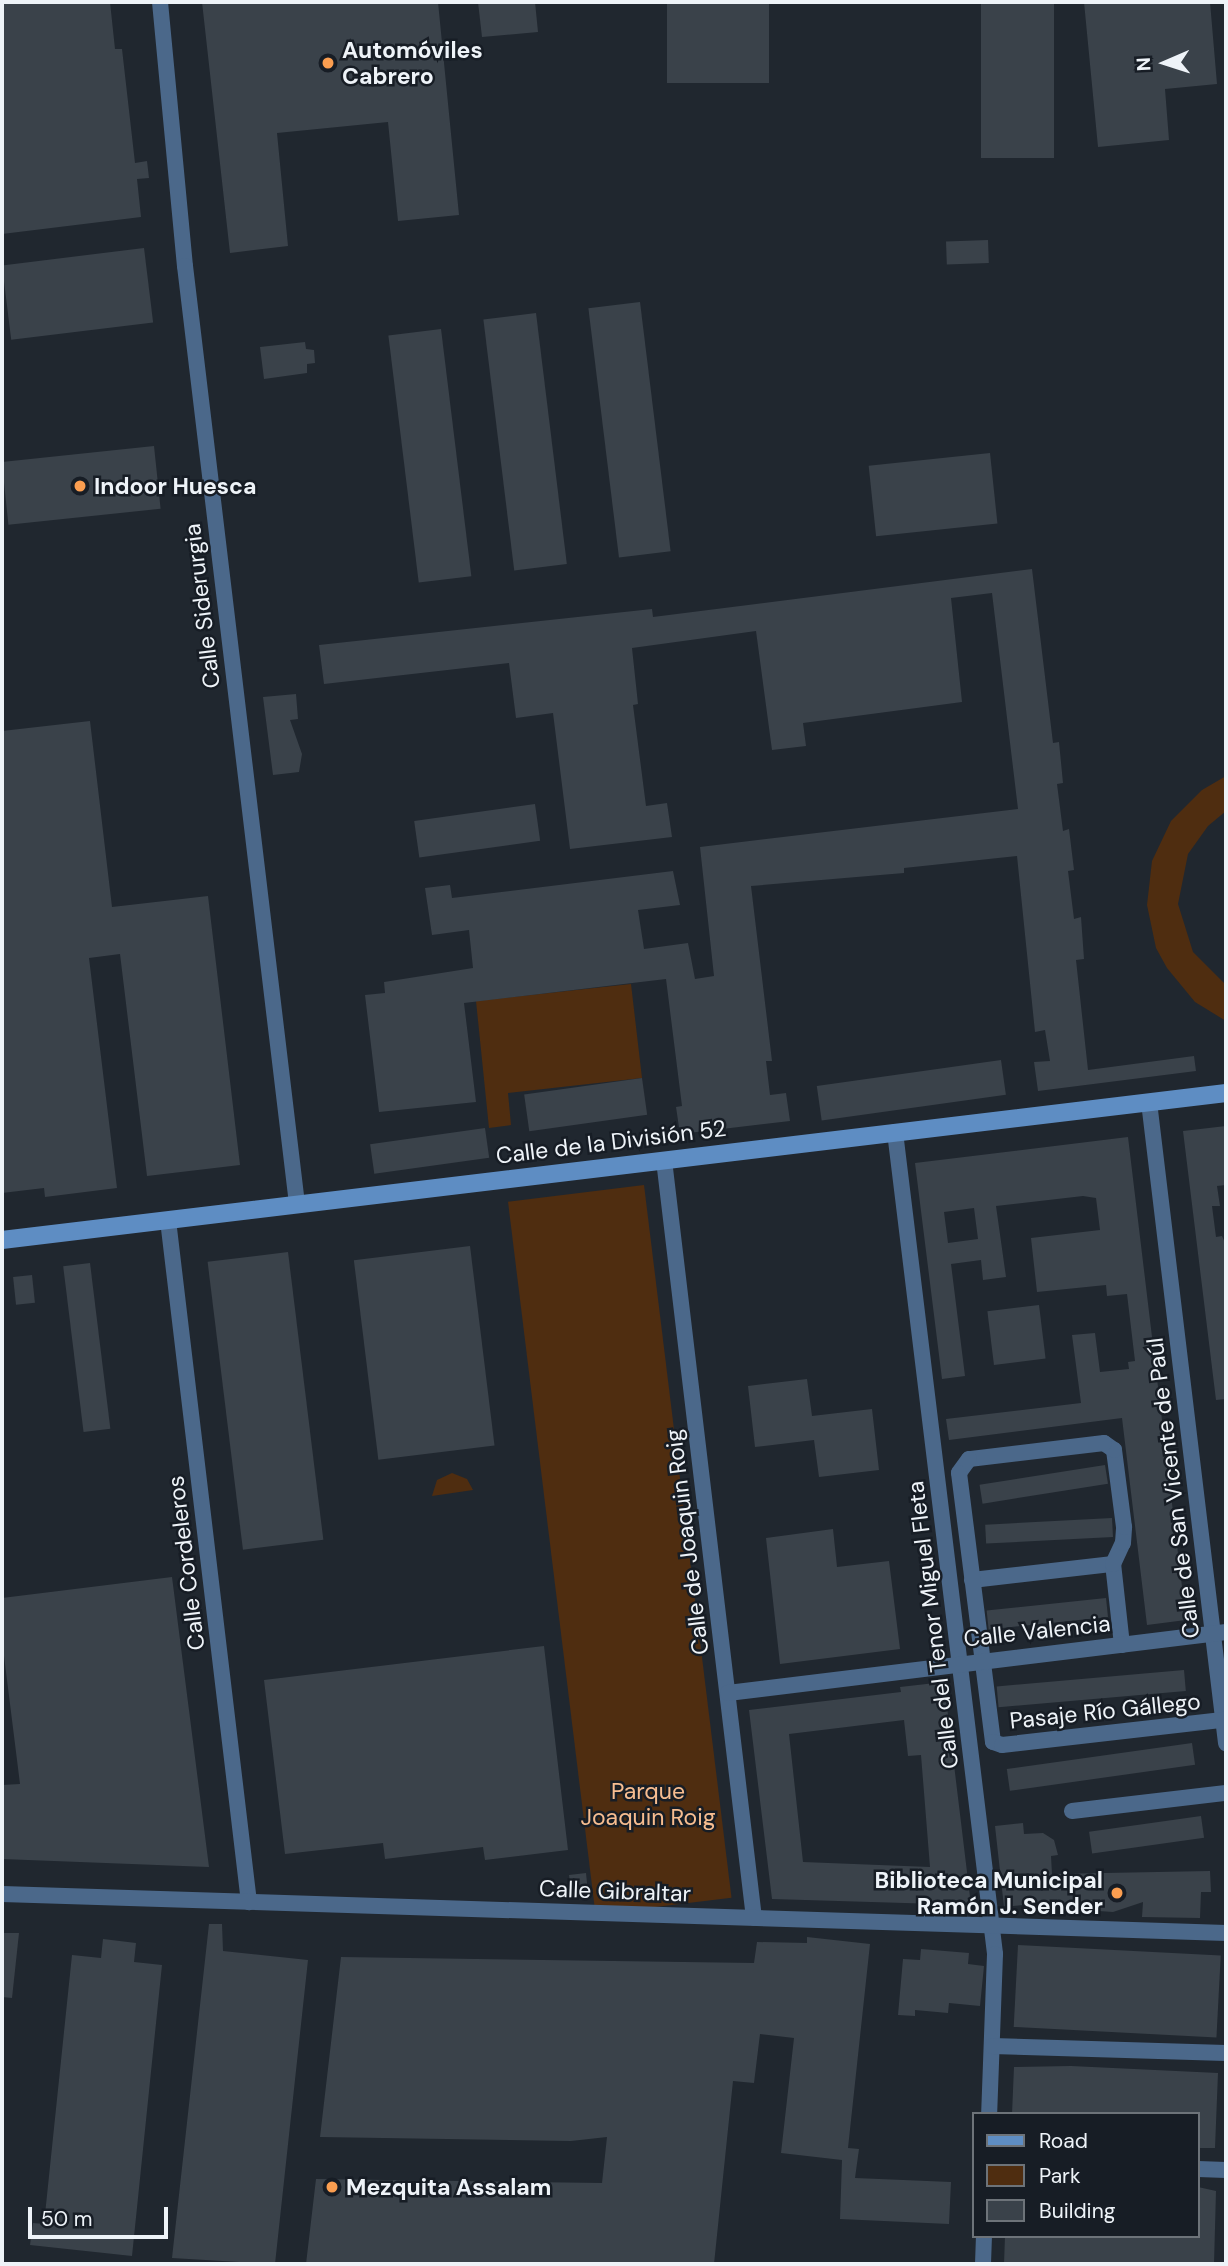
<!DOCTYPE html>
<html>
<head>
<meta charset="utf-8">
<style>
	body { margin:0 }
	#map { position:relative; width:1228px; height:2266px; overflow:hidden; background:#20272f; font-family:"DM Sans",sans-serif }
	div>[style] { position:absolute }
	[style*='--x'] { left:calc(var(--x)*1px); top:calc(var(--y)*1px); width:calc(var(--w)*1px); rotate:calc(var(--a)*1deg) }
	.green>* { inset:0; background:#4f2d10; transform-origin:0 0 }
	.building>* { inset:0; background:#3a424a; transform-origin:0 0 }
	.street>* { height:16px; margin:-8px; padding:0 8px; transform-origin:8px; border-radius:8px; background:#4b688a }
	.secondary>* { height:18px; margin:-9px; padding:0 9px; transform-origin:9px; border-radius:9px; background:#5e8dc3 }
	.dots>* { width:19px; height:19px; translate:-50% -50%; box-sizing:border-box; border:4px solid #171d25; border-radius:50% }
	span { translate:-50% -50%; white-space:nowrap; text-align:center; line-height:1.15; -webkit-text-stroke:5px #171d25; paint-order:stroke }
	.poi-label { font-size:23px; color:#eef3f8; font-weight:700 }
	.left { translate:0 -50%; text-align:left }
	.right { translate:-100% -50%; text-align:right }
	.street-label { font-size:23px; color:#eef3f8 }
	.park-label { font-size:23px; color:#f7bd90 }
	.frame { position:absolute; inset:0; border:4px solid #eef3f8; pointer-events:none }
	.legend { position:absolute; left:972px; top:2112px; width:228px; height:126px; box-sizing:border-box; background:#171d25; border:2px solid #6d7379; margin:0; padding:9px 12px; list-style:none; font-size:21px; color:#eef3f8 }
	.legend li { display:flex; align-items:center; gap:14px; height:35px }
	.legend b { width:35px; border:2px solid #6d7379 }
	.north { position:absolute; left:1130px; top:28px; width:70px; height:70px; -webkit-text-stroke:5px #171d25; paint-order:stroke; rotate:267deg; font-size:19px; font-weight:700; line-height:28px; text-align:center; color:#eef3f8 }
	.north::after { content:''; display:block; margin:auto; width:24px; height:32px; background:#eef3f8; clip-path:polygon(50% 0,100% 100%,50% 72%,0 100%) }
	.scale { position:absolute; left:28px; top:2207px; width:140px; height:32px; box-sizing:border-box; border:4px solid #eef3f8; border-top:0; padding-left:9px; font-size:21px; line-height:24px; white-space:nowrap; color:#eef3f8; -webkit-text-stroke:5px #171d25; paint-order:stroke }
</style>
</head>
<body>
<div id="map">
	<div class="green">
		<i style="clip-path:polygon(1226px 776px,1226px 811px,1208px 826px,1188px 854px,1178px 904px,1193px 952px,1226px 985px,1226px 1021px,1195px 1002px,1167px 968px,1156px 948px,1147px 905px,1152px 861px,1171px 821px,1202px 790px)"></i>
		<i style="clip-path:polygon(631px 984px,642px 1078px,508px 1093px,511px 1125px,489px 1128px,476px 1001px)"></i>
		<i style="left:644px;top:1185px;width:718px;height:137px;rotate:83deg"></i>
		<i style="clip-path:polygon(452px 1473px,467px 1479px,473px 1490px,432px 1496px,437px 1480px)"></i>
	</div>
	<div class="building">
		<i style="clip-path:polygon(2px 2px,110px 2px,115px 49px,122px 49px,135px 163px,147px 161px,149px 178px,137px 179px,141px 217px,2px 234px)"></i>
		<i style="clip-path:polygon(202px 2px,438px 2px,459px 215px,398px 221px,388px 122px,277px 133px,288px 246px,230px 253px)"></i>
		<i style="clip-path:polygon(478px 2px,535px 2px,538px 32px,482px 37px)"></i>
		<i style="left:667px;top:2px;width:102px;height:81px"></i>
		<i style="left:981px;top:2px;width:73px;height:156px"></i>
		<i style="clip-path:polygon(1084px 2px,1210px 2px,1217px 84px,1165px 89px,1169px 140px,1098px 147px)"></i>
		<i style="left:988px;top:240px;width:23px;height:42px;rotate:88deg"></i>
		<i style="left:144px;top:248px;width:75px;height:143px;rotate:83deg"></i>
		<i style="left:640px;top:302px;width:251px;height:52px;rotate:83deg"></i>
		<i style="left:536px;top:313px;width:253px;height:53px;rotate:83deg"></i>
		<i style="left:441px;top:329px;width:249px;height:53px;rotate:83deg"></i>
		<i style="clip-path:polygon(305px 342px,306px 349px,314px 350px,315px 363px,307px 364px,307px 373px,264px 379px,260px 347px)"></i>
		<i style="left:154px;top:446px;width:63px;height:153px;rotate:84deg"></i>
		<i style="left:990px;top:453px;width:71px;height:122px;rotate:84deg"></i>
		<i style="clip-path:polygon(1032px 569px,1053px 743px,1059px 742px,1063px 783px,1057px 784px,1063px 831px,1069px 829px,1074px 870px,1068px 871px,1074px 919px,1081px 917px,1084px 959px,1076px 960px,1088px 1070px,1194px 1056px,1196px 1071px,1038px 1091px,1034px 1062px,1050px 1061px,1045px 1030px,1035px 1032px,1017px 856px,904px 868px,904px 873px,751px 886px,772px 1061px,766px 1061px,770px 1095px,786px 1093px,790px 1121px,680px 1134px,676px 1107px,682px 1106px,666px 979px,464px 1003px,476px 1102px,379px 1112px,365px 995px,385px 993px,384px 982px,473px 968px,469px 930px,432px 935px,425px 888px,450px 885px,452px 898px,673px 871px,680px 905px,638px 910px,644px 949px,688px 943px,695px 979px,714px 976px,700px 847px,1018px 809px,992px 593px,951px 598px,962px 702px,803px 723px,806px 746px,772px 750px,756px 631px,632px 648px,638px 704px,633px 705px,646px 806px,667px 803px,672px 837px,570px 849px,553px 713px,516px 718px,509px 663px,324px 684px,319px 645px,652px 609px,653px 617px)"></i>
		<i style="clip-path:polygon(296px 694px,298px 719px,290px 720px,302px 754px,299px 772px,273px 775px,263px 697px)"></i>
		<i style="clip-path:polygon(90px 721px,112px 907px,208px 896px,240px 1165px,147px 1176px,120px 954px,89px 958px,117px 1188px,45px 1197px,44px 1188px,2px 1193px,2px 731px)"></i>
		<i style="left:535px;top:804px;width:37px;height:122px;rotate:82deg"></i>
		<i style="left:1001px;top:1060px;width:35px;height:186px;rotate:82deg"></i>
		<i style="left:642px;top:1078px;width:37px;height:119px;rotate:82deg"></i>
		<i style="clip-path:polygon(1226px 1126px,1226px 1185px,1217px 1186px,1220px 1206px,1212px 1206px,1216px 1237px,1222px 1236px,1226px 1245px,1226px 1399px,1216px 1400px,1183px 1131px)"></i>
		<i style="left:485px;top:1128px;width:30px;height:116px;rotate:82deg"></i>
		<i style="clip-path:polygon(evenodd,1128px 1137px,1186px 1620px,1147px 1625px,1122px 1418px,949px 1440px,946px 1419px,1081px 1403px,1072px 1335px,1095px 1333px,1100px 1372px,1129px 1369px,1128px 1362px,1135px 1361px,1127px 1294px,1107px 1296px,1106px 1285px,1037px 1292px,1031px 1238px,1100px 1230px,1096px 1198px,1083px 1196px,996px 1206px,1006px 1277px,983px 1280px,981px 1260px,951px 1264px,965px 1376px,942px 1379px,915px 1163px,1128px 1137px,974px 1208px,978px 1239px,948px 1243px,944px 1212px,974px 1208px)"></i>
		<i style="left:470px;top:1246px;width:201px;height:117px;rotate:83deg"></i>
		<i style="left:288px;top:1252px;width:290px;height:81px;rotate:83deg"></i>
		<i style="left:90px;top:1263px;width:167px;height:27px;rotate:83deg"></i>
		<i style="left:32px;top:1275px;width:28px;height:19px;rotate:84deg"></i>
		<i style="left:1039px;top:1305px;width:54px;height:52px;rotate:83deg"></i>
		<i style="clip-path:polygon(807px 1379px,812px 1416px,872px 1409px,879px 1470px,819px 1477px,814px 1440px,755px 1447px,748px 1386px)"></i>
		<i style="left:1105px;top:1465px;width:19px;height:127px;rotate:81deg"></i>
		<i style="left:1112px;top:1518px;width:19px;height:127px;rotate:87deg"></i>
		<i style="clip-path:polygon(833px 1529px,837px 1567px,889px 1561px,900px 1649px,780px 1664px,766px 1538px)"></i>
		<i style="clip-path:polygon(172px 1577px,209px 1867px,2px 1859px,2px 1785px,20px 1784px,2px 1640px,2px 1598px)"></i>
		<i style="left:1106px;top:1598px;width:19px;height:120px;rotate:84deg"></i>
		<i style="clip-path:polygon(544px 1646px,568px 1850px,485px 1860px,483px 1847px,385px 1859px,383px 1843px,285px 1854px,264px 1680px)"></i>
		<i style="left:1184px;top:1670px;width:21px;height:188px;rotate:85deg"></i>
		<i style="clip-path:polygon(evenodd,944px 1682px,971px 1905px,772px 1899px,749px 1710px,901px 1692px,900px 1687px,944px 1682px,904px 1720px,908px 1756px,921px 1755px,930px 1867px,803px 1862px,789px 1734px,904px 1720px)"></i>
		<i style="left:1192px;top:1743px;width:22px;height:187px;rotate:82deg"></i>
		<i style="left:1201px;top:1816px;width:22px;height:113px;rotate:82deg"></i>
		<i style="clip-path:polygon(1023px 1823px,1024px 1834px,1043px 1833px,1054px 1840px,1058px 1855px,1051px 1856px,1052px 1874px,1210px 1871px,1211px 1892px,1201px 1892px,1200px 1918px,1142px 1917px,1143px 1902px,1113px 1912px,1041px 1907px,1041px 1903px,1004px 1907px,995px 1826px)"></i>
		<i style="clip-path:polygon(586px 1873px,588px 1893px,571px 1892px,569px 1875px)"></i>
		<i style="clip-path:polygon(209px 1924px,222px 1924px,223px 1951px,308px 1960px,275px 2264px,172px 2258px)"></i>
		<i style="clip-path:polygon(2px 1933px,19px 1933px,12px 1998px,2px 1997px)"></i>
		<i style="clip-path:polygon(807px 1937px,870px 1944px,848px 2148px,859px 2149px,855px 2178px,951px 2182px,949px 2224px,840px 2219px,842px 2160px,781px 2153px,794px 2038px,760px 2034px,754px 2083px,733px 2081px,714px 2264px,306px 2264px,316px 2179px,602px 2183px,607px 2137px,571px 2141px,320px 2137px,341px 1957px,754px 1963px,757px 1942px,807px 1943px)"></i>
		<i style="clip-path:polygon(103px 1939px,136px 1943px,134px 1962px,162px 1965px,132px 2256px,30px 2245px,33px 2223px,44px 2224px,72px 1955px,101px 1958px)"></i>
		<i style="left:1018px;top:1945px;width:203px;height:82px;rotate:3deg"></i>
		<i style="clip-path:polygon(921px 1949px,969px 1953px,968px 1964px,984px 1966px,980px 2006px,949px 2003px,948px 2013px,915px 2010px,915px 2016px,898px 2015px,903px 1959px,920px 1960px)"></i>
		<i style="clip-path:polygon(1071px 2066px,1218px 2073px,1215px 2148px,1198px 2148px,1198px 2114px,1012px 2114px,1014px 2067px)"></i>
		<i style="clip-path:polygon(1198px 2187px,1216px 2191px,1214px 2264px,1004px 2264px,1005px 2236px,1198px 2236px)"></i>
	</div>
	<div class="street">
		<i style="--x:160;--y:2;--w:265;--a:84.6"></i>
		<i style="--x:185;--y:266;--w:945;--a:83.19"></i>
		<i style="--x:1149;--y:1102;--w:646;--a:83.15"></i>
		<i style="--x:895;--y:1132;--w:828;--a:83.06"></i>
		<i style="--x:995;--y:1954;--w:160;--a:92.1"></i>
		<i style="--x:664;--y:1160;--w:763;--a:83.23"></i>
		<i style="--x:168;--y:1220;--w:687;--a:83.23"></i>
		<i style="--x:972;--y:1580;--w:142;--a:-6.5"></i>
		<i style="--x:1122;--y:1645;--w:81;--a:-96.3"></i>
		<i style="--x:1113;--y:1564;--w:23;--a:-65"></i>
		<i style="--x:1123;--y:1543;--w:16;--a:-86"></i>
		<i style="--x:1124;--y:1527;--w:78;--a:-97.4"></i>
		<i style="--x:1114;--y:1450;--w:12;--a:-145"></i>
		<i style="--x:1104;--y:1443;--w:136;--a:173.2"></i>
		<i style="--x:969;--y:1459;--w:17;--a:126"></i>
		<i style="--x:959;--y:1473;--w:271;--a:82.8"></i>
		<i style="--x:993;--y:1742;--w:9;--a:18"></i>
		<i style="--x:1002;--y:1745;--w:222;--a:-6.5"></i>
		<i style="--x:728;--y:1693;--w:502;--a:-6.98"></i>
		<i style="--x:1072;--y:1811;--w:155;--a:-6.7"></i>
		<i style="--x:2;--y:1894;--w:1225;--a:1.82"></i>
		<i style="--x:992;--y:2046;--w:234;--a:1.7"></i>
		<i style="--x:1198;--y:2169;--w:28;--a:2"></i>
		<i style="--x:983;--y:2264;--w:28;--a:-88"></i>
	</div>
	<div class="secondary">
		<i style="--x:2;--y:1240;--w:1233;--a:-6.85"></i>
	</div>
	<div class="dots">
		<i style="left:328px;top:63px;background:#fb9e50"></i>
		<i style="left:80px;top:486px;background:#fb9e50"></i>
		<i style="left:1117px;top:1893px;background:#fb9e50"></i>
		<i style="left:332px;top:2187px;background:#fb9e50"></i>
	</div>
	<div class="poi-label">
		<span class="left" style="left:342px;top:63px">Automóviles<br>Cabrero</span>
		<span class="left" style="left:94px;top:486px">Indoor Huesca</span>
		<span class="right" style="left:1103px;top:1893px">Biblioteca Municipal<br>Ramón J. Sender</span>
		<span class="left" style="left:346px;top:2187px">Mezquita Assalam</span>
	</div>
	<div class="street-label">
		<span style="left:202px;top:606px;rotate:-97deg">Calle Siderurgia</span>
		<span style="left:611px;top:1142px;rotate:-7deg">Calle de la División 52</span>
		<span style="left:1173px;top:1488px;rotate:-97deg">Calle de San Vicente de Paúl</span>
		<span style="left:687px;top:1542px;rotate:-97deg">Calle de Joaquin Roig</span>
		<span style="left:186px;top:1563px;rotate:-97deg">Calle Cordeleros</span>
		<span style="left:933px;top:1625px;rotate:-97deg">Calle del Tenor Miguel Fleta</span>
		<span style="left:1037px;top:1631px;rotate:-6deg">Calle Valencia</span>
		<span style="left:1105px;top:1711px;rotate:-6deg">Pasaje Río Gállego</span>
		<span style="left:615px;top:1891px;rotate:2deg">Calle Gibraltar</span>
	</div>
	<div class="park-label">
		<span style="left:648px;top:1804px">Parque<br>Joaquin Roig</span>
	</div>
	<div class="frame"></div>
	<ul class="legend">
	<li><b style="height:9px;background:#5e8dc3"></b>Road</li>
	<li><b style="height:19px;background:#4f2d10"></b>Park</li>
	<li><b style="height:19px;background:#3a424a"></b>Building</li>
	</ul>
	<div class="north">N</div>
	<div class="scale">50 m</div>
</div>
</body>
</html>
